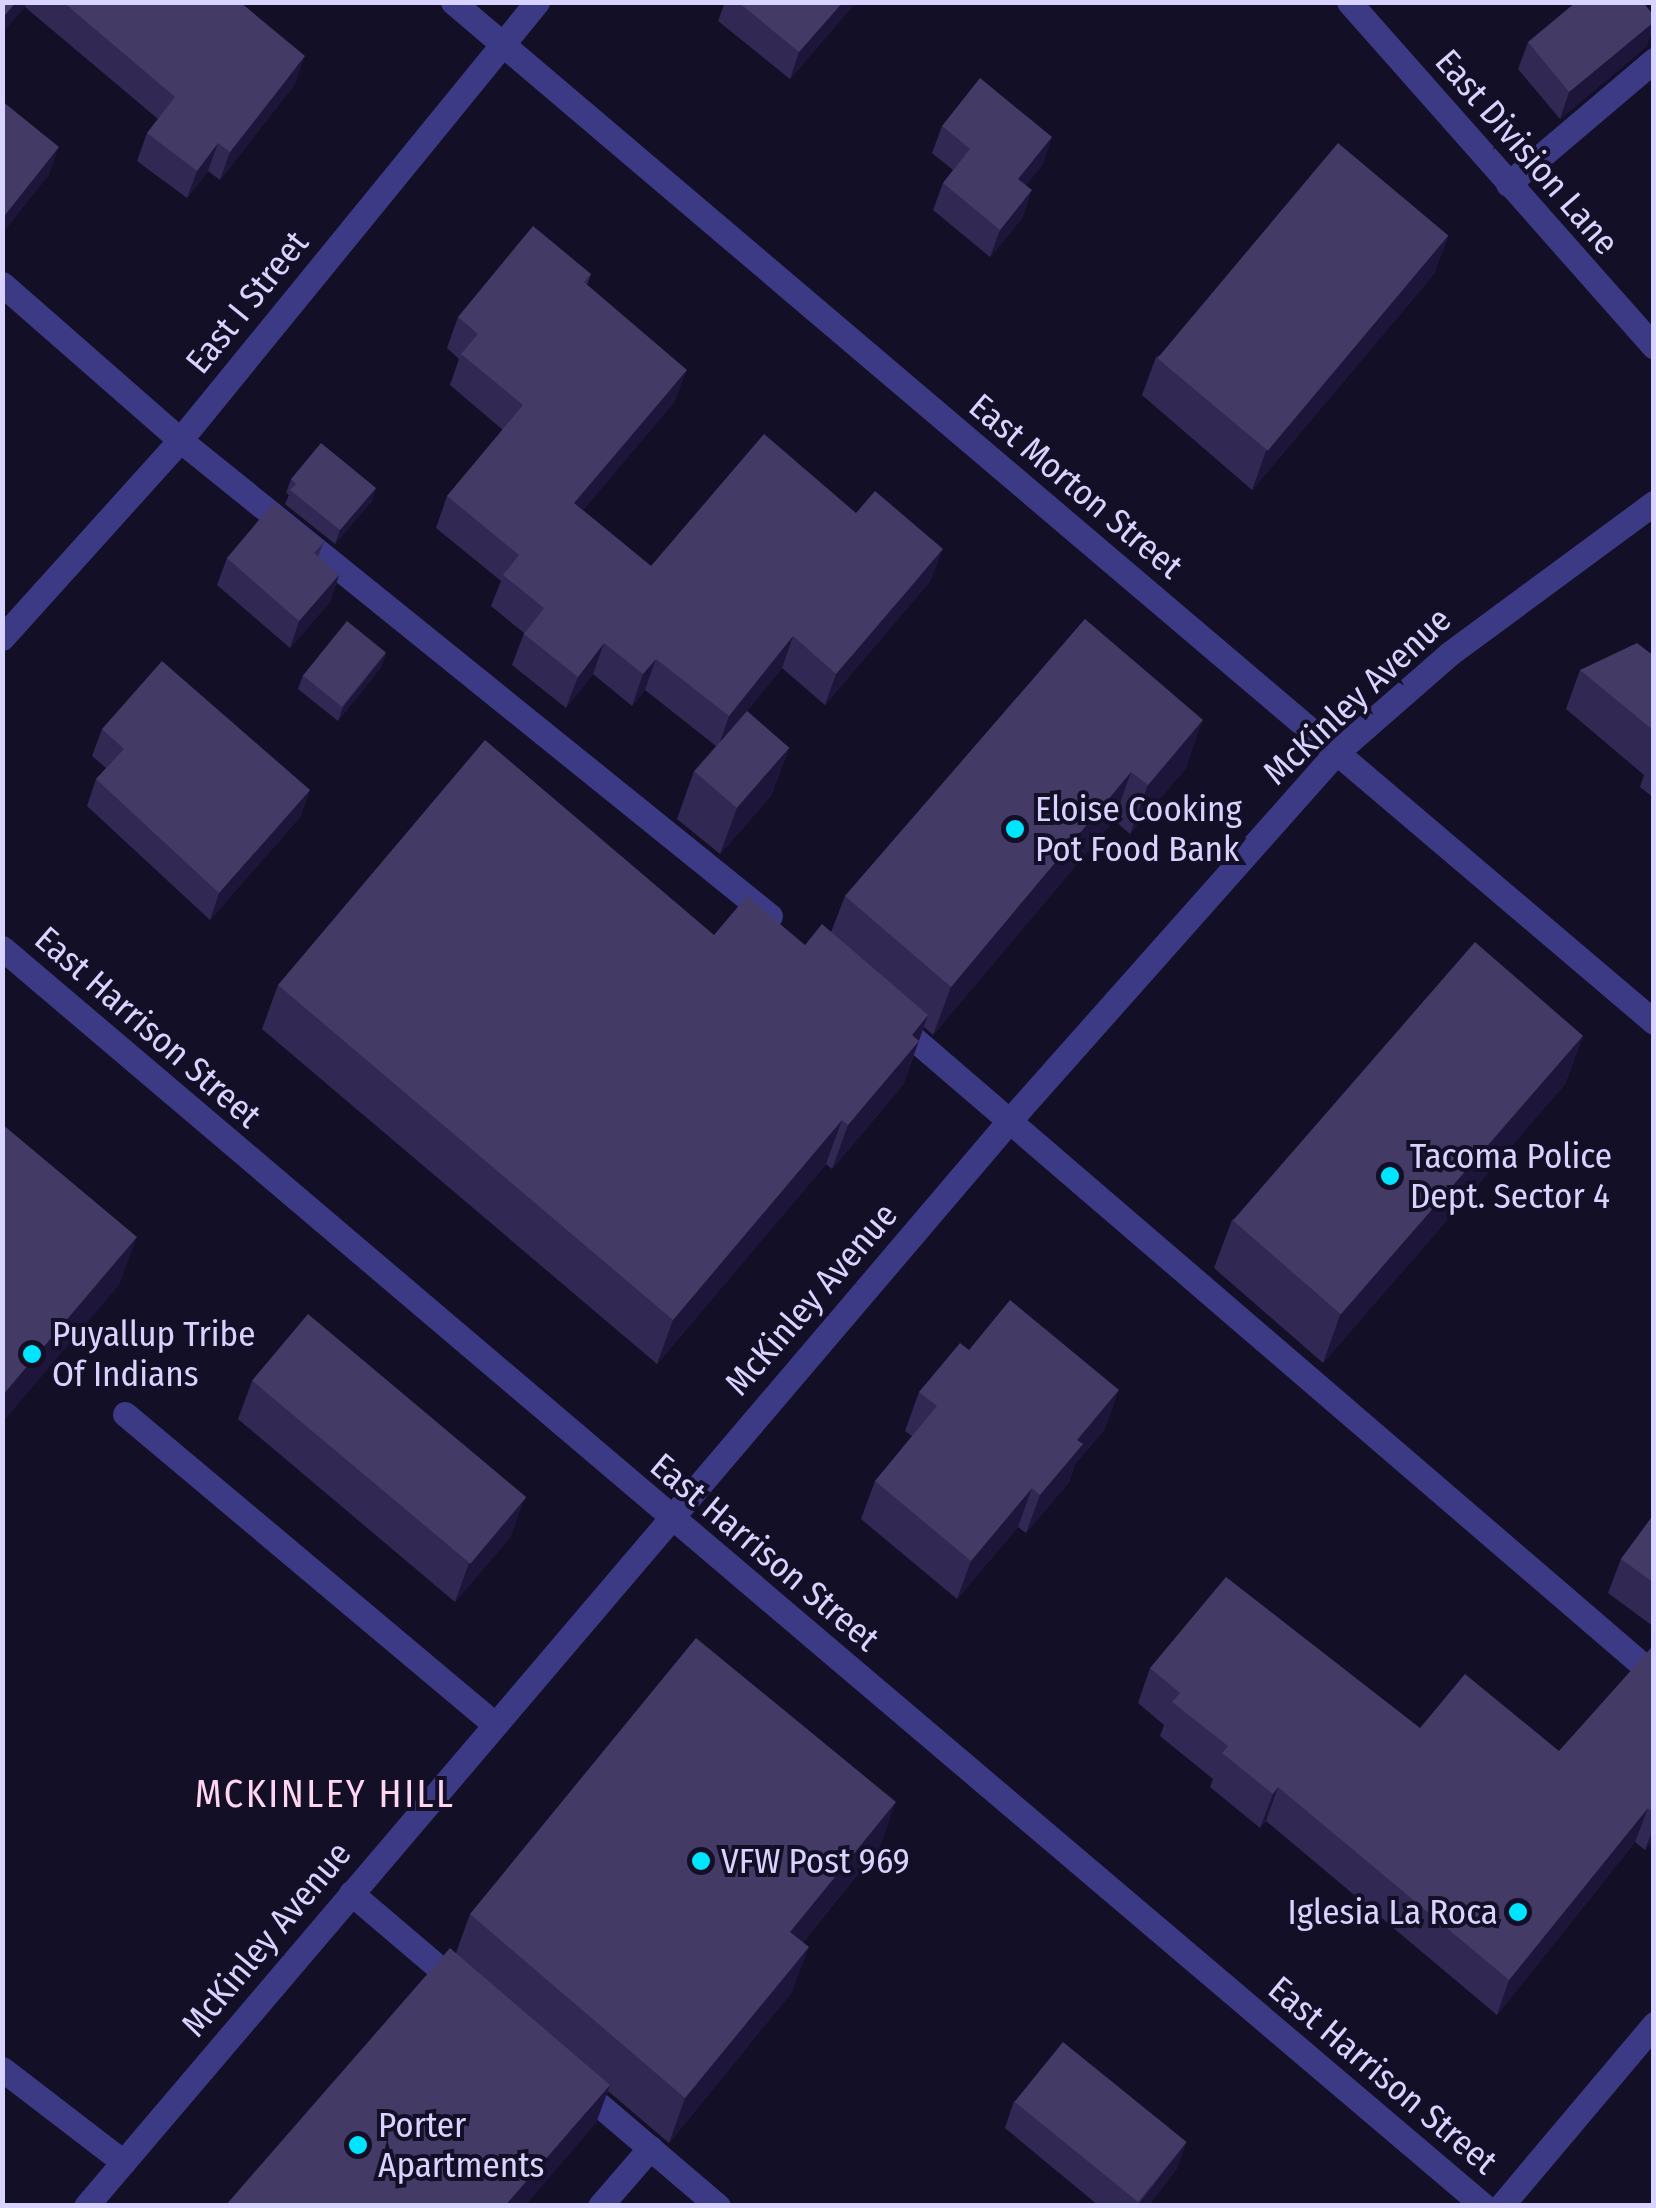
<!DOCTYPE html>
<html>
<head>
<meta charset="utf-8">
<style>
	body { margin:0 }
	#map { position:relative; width:1656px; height:2208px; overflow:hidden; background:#130f26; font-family:"Fira Sans Condensed",sans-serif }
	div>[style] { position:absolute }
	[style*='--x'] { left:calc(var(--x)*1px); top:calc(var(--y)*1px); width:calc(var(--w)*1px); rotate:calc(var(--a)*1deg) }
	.service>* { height:25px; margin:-12.5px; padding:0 12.5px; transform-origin:12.5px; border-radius:12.5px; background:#3d3a85 }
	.minor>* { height:25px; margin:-12.5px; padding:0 12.5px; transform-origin:12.5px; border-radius:12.5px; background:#3d3a85 }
	.tertiary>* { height:25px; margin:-12.5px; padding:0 12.5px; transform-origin:12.5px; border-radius:12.5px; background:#3d3a85 }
	.wall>* { inset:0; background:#312854 }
	.shaded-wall>* { inset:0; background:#1d163a }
	.building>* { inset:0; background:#433a66; transform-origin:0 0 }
	.dots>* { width:28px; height:28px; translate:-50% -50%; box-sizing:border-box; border:5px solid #130f26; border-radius:50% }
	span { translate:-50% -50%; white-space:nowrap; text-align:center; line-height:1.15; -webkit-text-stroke:8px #130f26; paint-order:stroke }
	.street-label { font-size:35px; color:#d9d4ff }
	.poi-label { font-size:35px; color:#d9d4ff }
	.left { translate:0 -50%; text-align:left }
	.right { translate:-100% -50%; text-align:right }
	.neighbourhood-label { font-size:38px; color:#ffd6f0; letter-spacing:2.5px }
	.frame { position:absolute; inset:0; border:5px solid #d9d4ff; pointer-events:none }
</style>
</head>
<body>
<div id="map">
	<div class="service">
		<i style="--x:1508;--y:184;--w:192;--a:-40.3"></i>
		<i style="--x:2;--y:284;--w:237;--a:41.2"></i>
		<i style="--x:180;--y:440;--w:758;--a:38.9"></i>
		<i style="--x:892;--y:1020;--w:1005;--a:40.68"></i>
		<i style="--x:125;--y:1414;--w:482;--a:40"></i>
		<i style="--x:351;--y:1893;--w:142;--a:40.4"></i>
		<i style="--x:2;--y:2069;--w:153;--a:37.5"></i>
		<i style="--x:577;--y:2086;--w:185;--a:40.4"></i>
		<i style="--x:600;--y:2206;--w:77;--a:-49.2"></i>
	</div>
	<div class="minor">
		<i style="--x:453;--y:2;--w:1576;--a:40.34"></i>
		<i style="--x:2;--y:638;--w:266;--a:-48"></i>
		<i style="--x:180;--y:440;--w:565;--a:-50.82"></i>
		<i style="--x:2;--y:948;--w:1944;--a:40.33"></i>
		<i style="--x:1501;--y:2206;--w:238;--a:-49.9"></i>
	</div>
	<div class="tertiary">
		<i style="--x:1349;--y:2;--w:460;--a:48.5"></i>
		<i style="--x:86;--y:2206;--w:1426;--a:-49.61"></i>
		<i style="--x:1010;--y:1120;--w:494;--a:-48.4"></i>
		<i style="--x:1338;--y:751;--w:147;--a:-41.1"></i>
		<i style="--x:1449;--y:654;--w:255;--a:-36.4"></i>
	</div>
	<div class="wall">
		<i style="clip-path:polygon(2px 2px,240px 2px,295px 84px,220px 180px,208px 171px,187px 198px,137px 161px,147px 133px,158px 119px,25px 7px)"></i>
		<i style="clip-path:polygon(725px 2px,856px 2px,790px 79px,718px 21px)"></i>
		<i style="clip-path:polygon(1528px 42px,1647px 46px,1560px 119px,1518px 69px)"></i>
		<i style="clip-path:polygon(942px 126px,1043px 164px,1026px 185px,1023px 217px,990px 257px,933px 210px,943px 183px,953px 170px,932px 153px)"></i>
		<i style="clip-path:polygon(1448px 236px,1434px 274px,1252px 490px,1142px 395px,1156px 357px)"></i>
		<i style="clip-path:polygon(591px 274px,587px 285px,675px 401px,583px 510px,651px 566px,931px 580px,825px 705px,782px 668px,747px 711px,789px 748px,771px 796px,720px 854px,677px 819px,694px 771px,716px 746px,645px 690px,632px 706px,593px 674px,566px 708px,512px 665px,524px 633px,491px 606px,501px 581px,436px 528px,447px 496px,503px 430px,450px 385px,459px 359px,447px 348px,458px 317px)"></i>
		<i style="clip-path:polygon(291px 479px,376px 488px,371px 502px,335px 544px,285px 504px,289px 495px,286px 493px)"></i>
		<i style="clip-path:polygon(324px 542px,318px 557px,339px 575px,330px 602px,290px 648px,217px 585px,227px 558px)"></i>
		<i style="clip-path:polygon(1085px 619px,1186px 768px,1130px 834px,1114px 820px,933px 1035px,924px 1027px,903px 1085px,832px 1169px,826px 1164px,657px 1364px,262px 1029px,278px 985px,714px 935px,805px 945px,831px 932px,845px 896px)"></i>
		<i style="clip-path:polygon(386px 653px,381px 667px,338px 721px,298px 689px,303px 675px)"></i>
		<i style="clip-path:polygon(1654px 656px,1654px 798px,1640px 787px,1644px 775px,1566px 709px,1580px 670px)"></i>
		<i style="clip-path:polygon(102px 729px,310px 790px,300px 817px,210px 920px,87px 806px,96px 779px,106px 768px,92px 756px)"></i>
		<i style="clip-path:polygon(1583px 1036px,1565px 1084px,1323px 1363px,1214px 1268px,1232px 1220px)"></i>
		<i style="clip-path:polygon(969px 1350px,1105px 1429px,1075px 1464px,1069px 1482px,1026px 1533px,1018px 1527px,957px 1599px,861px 1519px,875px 1481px,912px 1436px,905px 1431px,919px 1392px)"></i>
		<i style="clip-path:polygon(252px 1381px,511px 1536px,455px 1602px,238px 1419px)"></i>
		<i style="clip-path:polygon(1654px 1514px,1654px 1627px,1608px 1593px,1621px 1559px)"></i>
		<i style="clip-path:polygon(1654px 1649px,1654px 1840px,1645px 1850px,1635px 1842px,1497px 2015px,1266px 1821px,1260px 1828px,1210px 1787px,1213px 1779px,1160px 1736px,1164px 1725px,1138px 1703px,1150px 1668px,1420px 1728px,1559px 1751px)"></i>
		<i style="clip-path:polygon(880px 1847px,803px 1942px,792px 1992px,669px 2143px,608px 2091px,596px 2123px,456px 1953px,470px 1914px)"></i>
		<i style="clip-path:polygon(1014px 2101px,1186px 2143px,1176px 2170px,1148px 2206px,1099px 2206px,1005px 2128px)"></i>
	</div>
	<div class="shaded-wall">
		<i style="clip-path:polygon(16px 2px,26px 2px,25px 7px,2px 34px,2px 19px)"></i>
		<i style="clip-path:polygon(843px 2px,856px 2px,790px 79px,799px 52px)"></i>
		<i style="clip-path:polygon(1654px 22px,1654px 27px,1647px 46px,1560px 119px,1569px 92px)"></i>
		<i style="clip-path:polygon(305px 56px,295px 84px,220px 180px,230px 152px)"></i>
		<i style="clip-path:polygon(1052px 137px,1043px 164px,1009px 206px,1018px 179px)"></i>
		<i style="clip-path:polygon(218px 143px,208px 171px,187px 198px,197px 171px)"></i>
		<i style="clip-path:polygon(59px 147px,49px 175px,2px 234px,2px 219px)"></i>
		<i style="clip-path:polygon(1032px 190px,1023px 217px,990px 257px,1000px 230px)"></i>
		<i style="clip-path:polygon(1448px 236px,1434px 274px,1252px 490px,1266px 451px)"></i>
		<i style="clip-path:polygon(687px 370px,675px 401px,563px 534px,574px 503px)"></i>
		<i style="clip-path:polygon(376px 488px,371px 502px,335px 544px,340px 530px)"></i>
		<i style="clip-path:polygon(943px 549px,931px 580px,825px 705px,836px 674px)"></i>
		<i style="clip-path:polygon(339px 575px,330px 602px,290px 648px,299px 621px)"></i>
		<i style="clip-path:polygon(793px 636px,782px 668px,718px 748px,729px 716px)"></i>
		<i style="clip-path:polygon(604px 643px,593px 674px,566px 708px,578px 677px)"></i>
		<i style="clip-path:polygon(386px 653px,381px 667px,338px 721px,343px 707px)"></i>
		<i style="clip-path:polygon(656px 659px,645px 690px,632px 706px,643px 674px)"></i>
		<i style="clip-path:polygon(1203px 720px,1186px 768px,1130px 834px,1148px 785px)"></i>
		<i style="clip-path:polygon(789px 748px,771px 796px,720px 854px,738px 805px)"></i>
		<i style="clip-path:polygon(1131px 772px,1114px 820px,933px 1035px,951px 987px)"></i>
		<i style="clip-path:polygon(310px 790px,300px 817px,210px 920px,219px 893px)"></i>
		<i style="clip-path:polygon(928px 1015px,903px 1085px,832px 1169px,848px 1125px,912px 1035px)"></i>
		<i style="clip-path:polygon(1583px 1036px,1565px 1084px,1323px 1363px,1340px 1315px)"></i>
		<i style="clip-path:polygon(842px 1120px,826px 1164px,657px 1364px,673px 1320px)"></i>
		<i style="clip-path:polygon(137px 1237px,119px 1285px,2px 1423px,2px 1396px)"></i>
		<i style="clip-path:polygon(1119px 1390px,1105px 1429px,1075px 1464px,1069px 1482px,1026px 1533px,1040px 1495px,1077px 1440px)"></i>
		<i style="clip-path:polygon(1032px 1488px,1018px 1527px,957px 1599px,971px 1561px)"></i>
		<i style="clip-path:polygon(525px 1498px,511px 1536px,455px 1602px,469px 1563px)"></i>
		<i style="clip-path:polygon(1278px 1787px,1266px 1821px,1260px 1828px,1273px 1794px)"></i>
		<i style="clip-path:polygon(896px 1802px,880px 1847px,774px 1977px,790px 1932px)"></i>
		<i style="clip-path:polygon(1648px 1808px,1635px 1842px,1497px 2015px,1509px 1980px)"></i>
		<i style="clip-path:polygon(1654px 1826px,1654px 1840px,1645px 1850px)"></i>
		<i style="clip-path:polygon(809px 1947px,792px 1992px,669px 2143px,685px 2098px)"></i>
		<i style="clip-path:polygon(610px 2085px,596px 2123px,525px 2206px,505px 2206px)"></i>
		<i style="clip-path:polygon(1186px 2143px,1176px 2170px,1148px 2206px,1137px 2206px)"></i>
	</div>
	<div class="building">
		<i style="clip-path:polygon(2px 2px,16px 2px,2px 19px)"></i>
		<i style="clip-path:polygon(63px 2px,240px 2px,305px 56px,230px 152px,218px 143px,197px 171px,147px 133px,175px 97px)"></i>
		<i style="clip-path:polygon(738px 2px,843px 2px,799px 52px)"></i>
		<i style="clip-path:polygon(1576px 2px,1643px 2px,1654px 16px,1654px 22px,1569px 92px,1528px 42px)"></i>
		<i style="clip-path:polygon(980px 78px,1052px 137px,1018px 179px,1032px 190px,1000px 230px,943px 183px,970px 149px,942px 126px)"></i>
		<i style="clip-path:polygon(2px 101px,59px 147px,2px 219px)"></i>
		<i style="left:1338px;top:143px;width:144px;height:281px;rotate:40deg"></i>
		<i style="clip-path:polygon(533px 226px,591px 274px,584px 282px,687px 370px,574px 503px,651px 566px,764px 434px,856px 513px,875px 491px,943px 549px,836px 674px,793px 636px,729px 716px,656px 659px,643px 674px,604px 643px,578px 677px,524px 634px,544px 608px,503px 575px,519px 555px,447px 496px,523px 405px,461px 354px,478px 334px,458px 317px)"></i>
		<i style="clip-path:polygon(321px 443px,376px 488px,340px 530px,290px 490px,296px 484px,291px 479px)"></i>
		<i style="clip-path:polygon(274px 502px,324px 542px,314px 553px,339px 575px,299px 621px,227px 558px)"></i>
		<i style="clip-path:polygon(1085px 619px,1203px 720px,1148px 785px,1131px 772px,951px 987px,845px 896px)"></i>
		<i style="left:347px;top:621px;width:50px;height:70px;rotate:39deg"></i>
		<i style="clip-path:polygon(1637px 643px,1654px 656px,1654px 731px,1580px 670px)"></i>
		<i style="clip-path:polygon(162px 661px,310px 790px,219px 893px,96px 779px,124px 749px,102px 729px)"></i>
		<i style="left:747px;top:711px;width:56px;height:80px;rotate:41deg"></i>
		<i style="clip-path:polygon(485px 740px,714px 935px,747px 896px,805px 945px,822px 924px,928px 1015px,912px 1035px,919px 1041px,848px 1125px,842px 1120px,673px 1320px,278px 985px)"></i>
		<i style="left:1475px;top:942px;width:143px;height:369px;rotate:41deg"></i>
		<i style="clip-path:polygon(2px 1124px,137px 1237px,2px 1396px)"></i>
		<i style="clip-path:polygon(1010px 1300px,1119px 1390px,1077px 1440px,1083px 1444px,1040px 1495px,1032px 1488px,971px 1561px,875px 1481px,937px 1406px,919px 1392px,960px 1343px,969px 1350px)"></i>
		<i style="left:308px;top:1314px;width:285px;height:87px;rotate:40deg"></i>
		<i style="clip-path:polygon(1654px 1514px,1654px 1583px,1621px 1559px)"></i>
		<i style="clip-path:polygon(1226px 1577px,1420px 1728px,1465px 1674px,1559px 1751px,1651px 1648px,1654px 1649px,1654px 1813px,1648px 1808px,1509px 1980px,1278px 1787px,1273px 1794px,1222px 1753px,1228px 1746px,1172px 1702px,1180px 1693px,1150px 1668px)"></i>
		<i style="clip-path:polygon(696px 1638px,896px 1802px,790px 1932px,809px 1947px,685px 2098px,470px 1914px)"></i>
		<i style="clip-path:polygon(450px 1948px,610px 2085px,505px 2206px,225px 2206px)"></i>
		<i style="left:1063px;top:2042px;width:159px;height:77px;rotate:39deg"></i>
	</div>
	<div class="dots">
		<i style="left:1015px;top:829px;background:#00e5ff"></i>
		<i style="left:1390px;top:1176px;background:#00e5ff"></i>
		<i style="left:32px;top:1354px;background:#00e5ff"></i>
		<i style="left:701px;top:1861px;background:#00e5ff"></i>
		<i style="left:1518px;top:1912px;background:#00e5ff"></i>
		<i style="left:358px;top:2145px;background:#00e5ff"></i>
	</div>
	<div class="street-label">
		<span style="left:1527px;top:152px;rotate:49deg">East Division Lane</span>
		<span style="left:247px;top:302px;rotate:-51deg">East I Street</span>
		<span style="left:1076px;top:486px;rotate:40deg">East Morton Street</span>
		<span style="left:1357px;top:696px;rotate:-43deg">McKinley Avenue</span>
		<span style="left:148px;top:1027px;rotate:41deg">East Harrison Street</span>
		<span style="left:811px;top:1299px;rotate:-49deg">McKinley Avenue</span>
		<span style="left:765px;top:1552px;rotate:40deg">East Harrison Street</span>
		<span style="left:266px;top:1939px;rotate:-50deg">McKinley Avenue</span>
		<span style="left:1383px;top:2075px;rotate:40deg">East Harrison Street</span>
	</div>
	<div class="poi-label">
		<span class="left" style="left:1035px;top:829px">Eloise Cooking<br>Pot Food Bank</span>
		<span class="left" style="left:1410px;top:1176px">Tacoma Police<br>Dept. Sector 4</span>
		<span class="left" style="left:52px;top:1354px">Puyallup Tribe<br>Of Indians</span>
		<span class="left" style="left:721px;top:1861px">VFW Post 969</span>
		<span class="right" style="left:1498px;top:1912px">Iglesia La Roca</span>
		<span class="left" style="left:378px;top:2145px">Porter<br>Apartments</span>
	</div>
	<div class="neighbourhood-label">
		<span style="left:325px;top:1795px">MCKINLEY HILL</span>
	</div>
	<div class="frame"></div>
</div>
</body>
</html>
